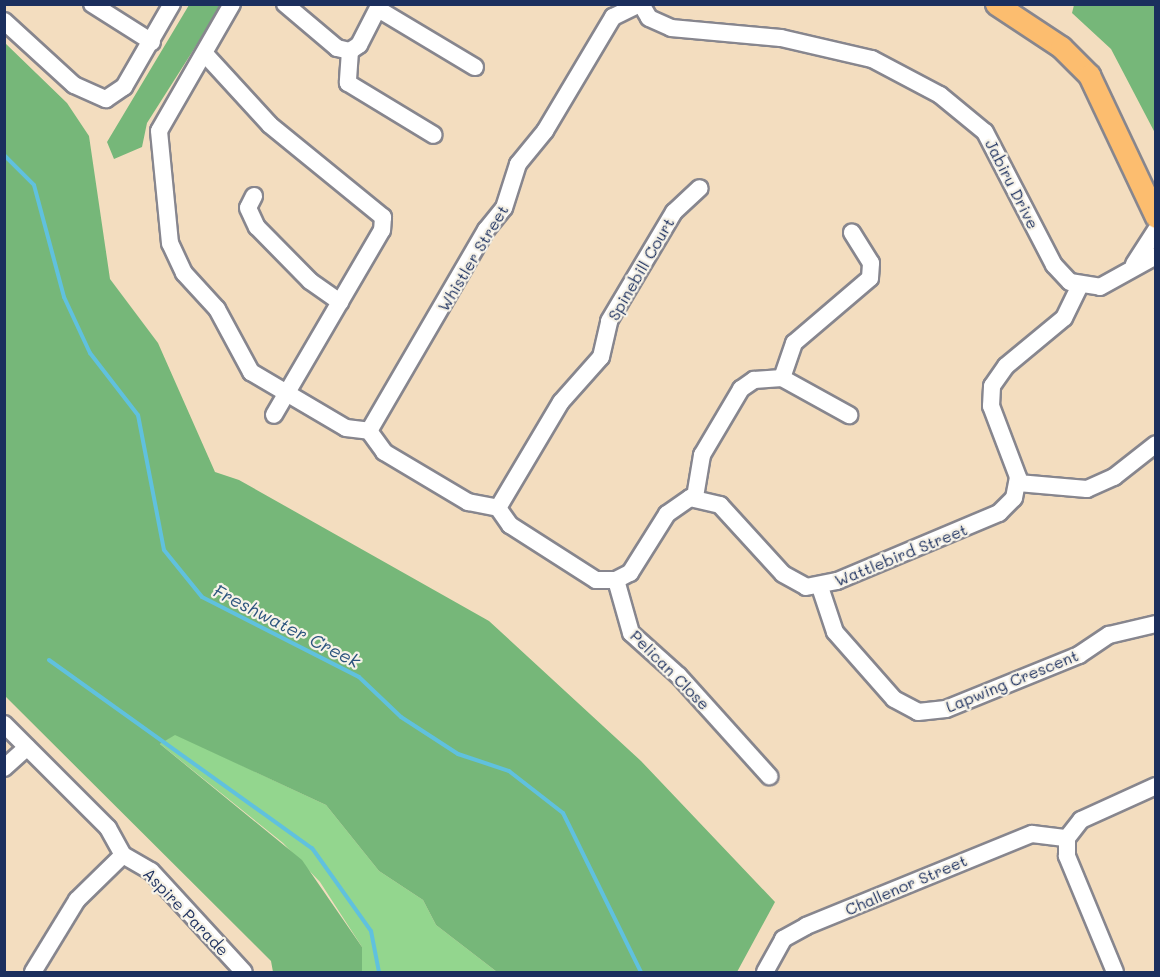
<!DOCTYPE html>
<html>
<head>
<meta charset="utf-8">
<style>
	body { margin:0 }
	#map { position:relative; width:1160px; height:977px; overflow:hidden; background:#f3ddbf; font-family:Mali,sans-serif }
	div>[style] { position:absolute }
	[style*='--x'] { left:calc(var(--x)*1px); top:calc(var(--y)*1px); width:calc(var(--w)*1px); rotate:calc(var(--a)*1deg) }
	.green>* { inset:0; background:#93d68e }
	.forest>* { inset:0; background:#76b779 }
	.stream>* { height:4px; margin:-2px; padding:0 2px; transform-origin:2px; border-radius:2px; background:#60c1de }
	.roads { filter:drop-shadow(2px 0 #87868e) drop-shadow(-2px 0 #87868e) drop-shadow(0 2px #87868e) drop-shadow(0 -2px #87868e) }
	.minor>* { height:16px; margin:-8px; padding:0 8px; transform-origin:8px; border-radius:8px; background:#fff }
	.major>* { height:21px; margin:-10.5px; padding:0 10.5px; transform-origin:10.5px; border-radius:10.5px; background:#fcbd6f }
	span { translate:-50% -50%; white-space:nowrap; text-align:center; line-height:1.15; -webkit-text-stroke:4.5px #f7f3e8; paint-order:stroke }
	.street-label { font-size:16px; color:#1b2f5e }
	.water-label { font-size:18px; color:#2c547e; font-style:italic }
	.frame { position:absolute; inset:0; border:6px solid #1b2f5e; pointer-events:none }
</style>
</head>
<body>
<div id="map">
	<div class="green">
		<i style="clip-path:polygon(175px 734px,326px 805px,379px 871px,423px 900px,436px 925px,497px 972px,362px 972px,362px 947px,320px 882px,283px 843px,160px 744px)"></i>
	</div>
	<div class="forest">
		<i style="clip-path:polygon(189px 5px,222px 5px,147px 123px,142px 147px,114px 159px,107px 142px)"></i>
		<i style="clip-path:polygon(1074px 5px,1155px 5px,1155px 133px,1111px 49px,1072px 13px)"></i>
		<i style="clip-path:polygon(5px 43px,67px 103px,89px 136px,110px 279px,158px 343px,215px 472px,239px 480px,489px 621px,641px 761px,775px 902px,737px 972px,497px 972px,436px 925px,423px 900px,379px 871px,326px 805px,175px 735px,160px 744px,302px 860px,362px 947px,362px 972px,273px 972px,271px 961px,5px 696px)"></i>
	</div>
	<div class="stream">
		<i style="--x:4;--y:155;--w:42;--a:45"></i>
		<i style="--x:34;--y:185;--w:116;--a:75"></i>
		<i style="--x:64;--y:297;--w:62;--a:65.1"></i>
		<i style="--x:90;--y:353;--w:78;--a:52.3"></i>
		<i style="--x:138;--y:415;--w:137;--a:79.1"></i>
		<i style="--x:164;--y:550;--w:60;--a:51"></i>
		<i style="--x:202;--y:597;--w:176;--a:27"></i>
		<i style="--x:359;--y:677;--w:58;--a:43.6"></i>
		<i style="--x:401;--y:717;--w:68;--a:33"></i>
		<i style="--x:458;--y:754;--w:54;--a:18.4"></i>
		<i style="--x:509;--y:771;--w:68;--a:37.9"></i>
		<i style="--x:563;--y:813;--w:177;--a:63.9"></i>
		<i style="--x:49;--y:660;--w:323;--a:35.6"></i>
		<i style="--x:312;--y:848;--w:102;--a:54.6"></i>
		<i style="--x:371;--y:931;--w:42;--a:79"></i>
	</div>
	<div class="roads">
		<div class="minor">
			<i style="--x:92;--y:4;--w:71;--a:32.3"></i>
			<i style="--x:232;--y:4;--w:146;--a:119.9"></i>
			<i style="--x:159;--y:131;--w:113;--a:84.4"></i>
			<i style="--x:170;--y:243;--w:33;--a:65"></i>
			<i style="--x:184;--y:273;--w:49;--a:47.5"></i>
			<i style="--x:217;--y:309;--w:72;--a:61.6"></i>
			<i style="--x:251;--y:372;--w:110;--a:30.5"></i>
			<i style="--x:346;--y:428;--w:23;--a:7"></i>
			<i style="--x:369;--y:431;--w:26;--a:54"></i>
			<i style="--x:384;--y:452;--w:98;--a:30.8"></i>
			<i style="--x:468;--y:502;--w:31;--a:11"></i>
			<i style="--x:498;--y:508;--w:21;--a:55"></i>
			<i style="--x:510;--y:525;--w:102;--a:32.6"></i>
			<i style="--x:596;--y:580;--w:20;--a:0"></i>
			<i style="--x:616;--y:580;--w:16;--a:-27"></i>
			<i style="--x:630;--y:573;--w:70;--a:-57.9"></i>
			<i style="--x:667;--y:514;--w:28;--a:-35"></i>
			<i style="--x:690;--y:498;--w:31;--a:13"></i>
			<i style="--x:720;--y:505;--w:93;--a:47.6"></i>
			<i style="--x:783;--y:574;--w:26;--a:29"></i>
			<i style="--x:806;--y:587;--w:32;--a:-11"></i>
			<i style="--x:837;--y:581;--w:176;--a:-22.8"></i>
			<i style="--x:999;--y:513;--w:21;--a:-45"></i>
			<i style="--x:1014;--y:498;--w:21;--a:-79"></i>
			<i style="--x:1018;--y:477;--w:76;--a:-110.8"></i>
			<i style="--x:991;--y:406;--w:20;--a:-87"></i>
			<i style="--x:992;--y:386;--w:24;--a:-55"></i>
			<i style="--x:1006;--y:366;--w:75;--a:-39.6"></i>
			<i style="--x:1064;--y:318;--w:34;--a:-64"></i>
			<i style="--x:285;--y:4;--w:68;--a:40.2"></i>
			<i style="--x:337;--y:48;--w:13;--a:13"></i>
			<i style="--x:350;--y:51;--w:11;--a:-34"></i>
			<i style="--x:359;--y:45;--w:46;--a:-62.9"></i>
			<i style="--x:641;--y:4;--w:16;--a:60"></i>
			<i style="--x:649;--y:18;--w:24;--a:24"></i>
			<i style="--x:671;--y:28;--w:110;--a:5.2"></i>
			<i style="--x:781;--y:38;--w:93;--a:13"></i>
			<i style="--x:872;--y:59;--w:77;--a:27.9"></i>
			<i style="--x:940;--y:95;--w:58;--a:39.4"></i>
			<i style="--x:985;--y:132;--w:150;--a:62.6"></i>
			<i style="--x:1054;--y:265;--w:23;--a:47"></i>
			<i style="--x:1070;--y:282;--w:30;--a:9"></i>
			<i style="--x:1100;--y:287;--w:64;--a:-29"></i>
			<i style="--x:378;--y:9;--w:113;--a:30.9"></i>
			<i style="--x:4;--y:21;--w:95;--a:42.4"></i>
			<i style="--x:74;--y:85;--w:35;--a:24"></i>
			<i style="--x:106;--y:99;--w:22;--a:-34"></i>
			<i style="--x:124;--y:87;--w:96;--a:-60"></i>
			<i style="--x:350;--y:51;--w:32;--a:94"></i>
			<i style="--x:348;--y:83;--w:100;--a:31.2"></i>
			<i style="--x:205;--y:54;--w:96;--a:47.5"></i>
			<i style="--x:270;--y:125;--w:146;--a:39.2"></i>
			<i style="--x:383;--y:217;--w:13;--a:94"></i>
			<i style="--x:382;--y:230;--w:214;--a:120.3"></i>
			<i style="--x:254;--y:196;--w:13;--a:117"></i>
			<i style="--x:248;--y:208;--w:21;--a:65"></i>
			<i style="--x:257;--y:227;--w:76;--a:45.5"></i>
			<i style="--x:310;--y:281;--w:37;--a:35"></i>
			<i style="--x:1134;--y:264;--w:40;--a:-57.1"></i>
			<i style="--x:782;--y:378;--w:37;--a:-71"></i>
			<i style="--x:794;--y:343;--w:100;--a:-40.5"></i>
			<i style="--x:870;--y:278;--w:15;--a:-86"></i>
			<i style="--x:871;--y:263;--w:36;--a:-122"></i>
			<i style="--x:369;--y:431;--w:233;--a:-59.8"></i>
			<i style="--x:486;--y:230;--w:28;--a:-51"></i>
			<i style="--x:504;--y:208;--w:46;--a:-72.3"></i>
			<i style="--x:518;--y:164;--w:43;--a:-50.7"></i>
			<i style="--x:545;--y:131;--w:133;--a:-59.2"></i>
			<i style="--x:613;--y:17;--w:30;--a:-26"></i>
			<i style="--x:1018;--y:483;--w:69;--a:5"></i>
			<i style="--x:1087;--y:489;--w:30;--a:-24"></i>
			<i style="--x:1114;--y:477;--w:53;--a:-38.2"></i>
			<i style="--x:695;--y:497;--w:43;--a:-80.5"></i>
			<i style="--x:702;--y:455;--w:77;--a:-59.4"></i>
			<i style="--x:741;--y:389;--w:16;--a:-35"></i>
			<i style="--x:754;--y:380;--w:28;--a:-4"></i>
			<i style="--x:782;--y:378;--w:77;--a:28.9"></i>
			<i style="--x:498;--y:508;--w:123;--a:-59.3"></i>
			<i style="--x:561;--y:402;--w:60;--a:-48.4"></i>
			<i style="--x:601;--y:357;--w:37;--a:-77"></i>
			<i style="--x:609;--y:321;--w:127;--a:-59.2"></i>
			<i style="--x:674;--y:212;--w:35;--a:-43"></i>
			<i style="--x:616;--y:580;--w:55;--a:74.2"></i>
			<i style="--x:631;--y:633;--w:64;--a:41.9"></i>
			<i style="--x:679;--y:676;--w:135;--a:48"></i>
			<i style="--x:820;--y:587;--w:47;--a:71.6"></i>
			<i style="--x:835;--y:632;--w:89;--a:48.6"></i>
			<i style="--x:894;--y:699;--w:27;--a:28"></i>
			<i style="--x:918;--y:712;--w:28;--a:-6"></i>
			<i style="--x:946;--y:709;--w:144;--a:-22.1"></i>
			<i style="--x:1079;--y:655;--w:36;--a:-34"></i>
			<i style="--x:1109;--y:635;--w:48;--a:-13.2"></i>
			<i style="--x:4;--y:724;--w:147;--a:45"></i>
			<i style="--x:108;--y:828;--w:31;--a:61"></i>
			<i style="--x:123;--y:855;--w:32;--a:30"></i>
			<i style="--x:151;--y:871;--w:137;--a:47.4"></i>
			<i style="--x:4;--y:768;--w:31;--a:-42"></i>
			<i style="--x:33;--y:972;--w:84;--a:-58.6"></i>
			<i style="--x:77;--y:900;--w:64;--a:-44.4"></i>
			<i style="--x:765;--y:972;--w:38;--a:-61"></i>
			<i style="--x:783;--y:939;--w:26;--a:-29"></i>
			<i style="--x:806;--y:926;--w:244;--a:-22.2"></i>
			<i style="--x:1032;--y:834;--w:35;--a:7"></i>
			<i style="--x:1115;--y:972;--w:126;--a:-112.5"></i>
			<i style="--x:1067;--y:856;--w:18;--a:-90"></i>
			<i style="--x:1067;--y:838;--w:23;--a:-52"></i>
			<i style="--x:1081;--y:820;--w:82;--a:-24.4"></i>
		</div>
		<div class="major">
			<i style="--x:996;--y:4;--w:78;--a:33.5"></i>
			<i style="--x:1061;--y:47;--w:40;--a:45"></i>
			<i style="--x:1089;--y:75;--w:157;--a:64.7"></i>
		</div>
	</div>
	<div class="street-label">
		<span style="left:1012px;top:184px;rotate:63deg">Jabiru Drive</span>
		<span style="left:473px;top:258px;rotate:-59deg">Whistler Street</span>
		<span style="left:641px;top:269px;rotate:-60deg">Spinebill Court</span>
		<span style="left:901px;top:555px;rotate:-22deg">Wattlebird Street</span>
		<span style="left:670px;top:670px;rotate:45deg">Pelican Close</span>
		<span style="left:1012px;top:681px;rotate:-22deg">Lapwing Crescent</span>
		<span style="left:906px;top:885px;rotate:-23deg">Challenor Street</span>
		<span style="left:186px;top:912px;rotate:46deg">Aspire Parade</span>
	</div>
	<div class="water-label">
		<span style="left:287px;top:626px;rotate:27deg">Freshwater Creek</span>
	</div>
	<div class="frame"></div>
</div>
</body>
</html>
